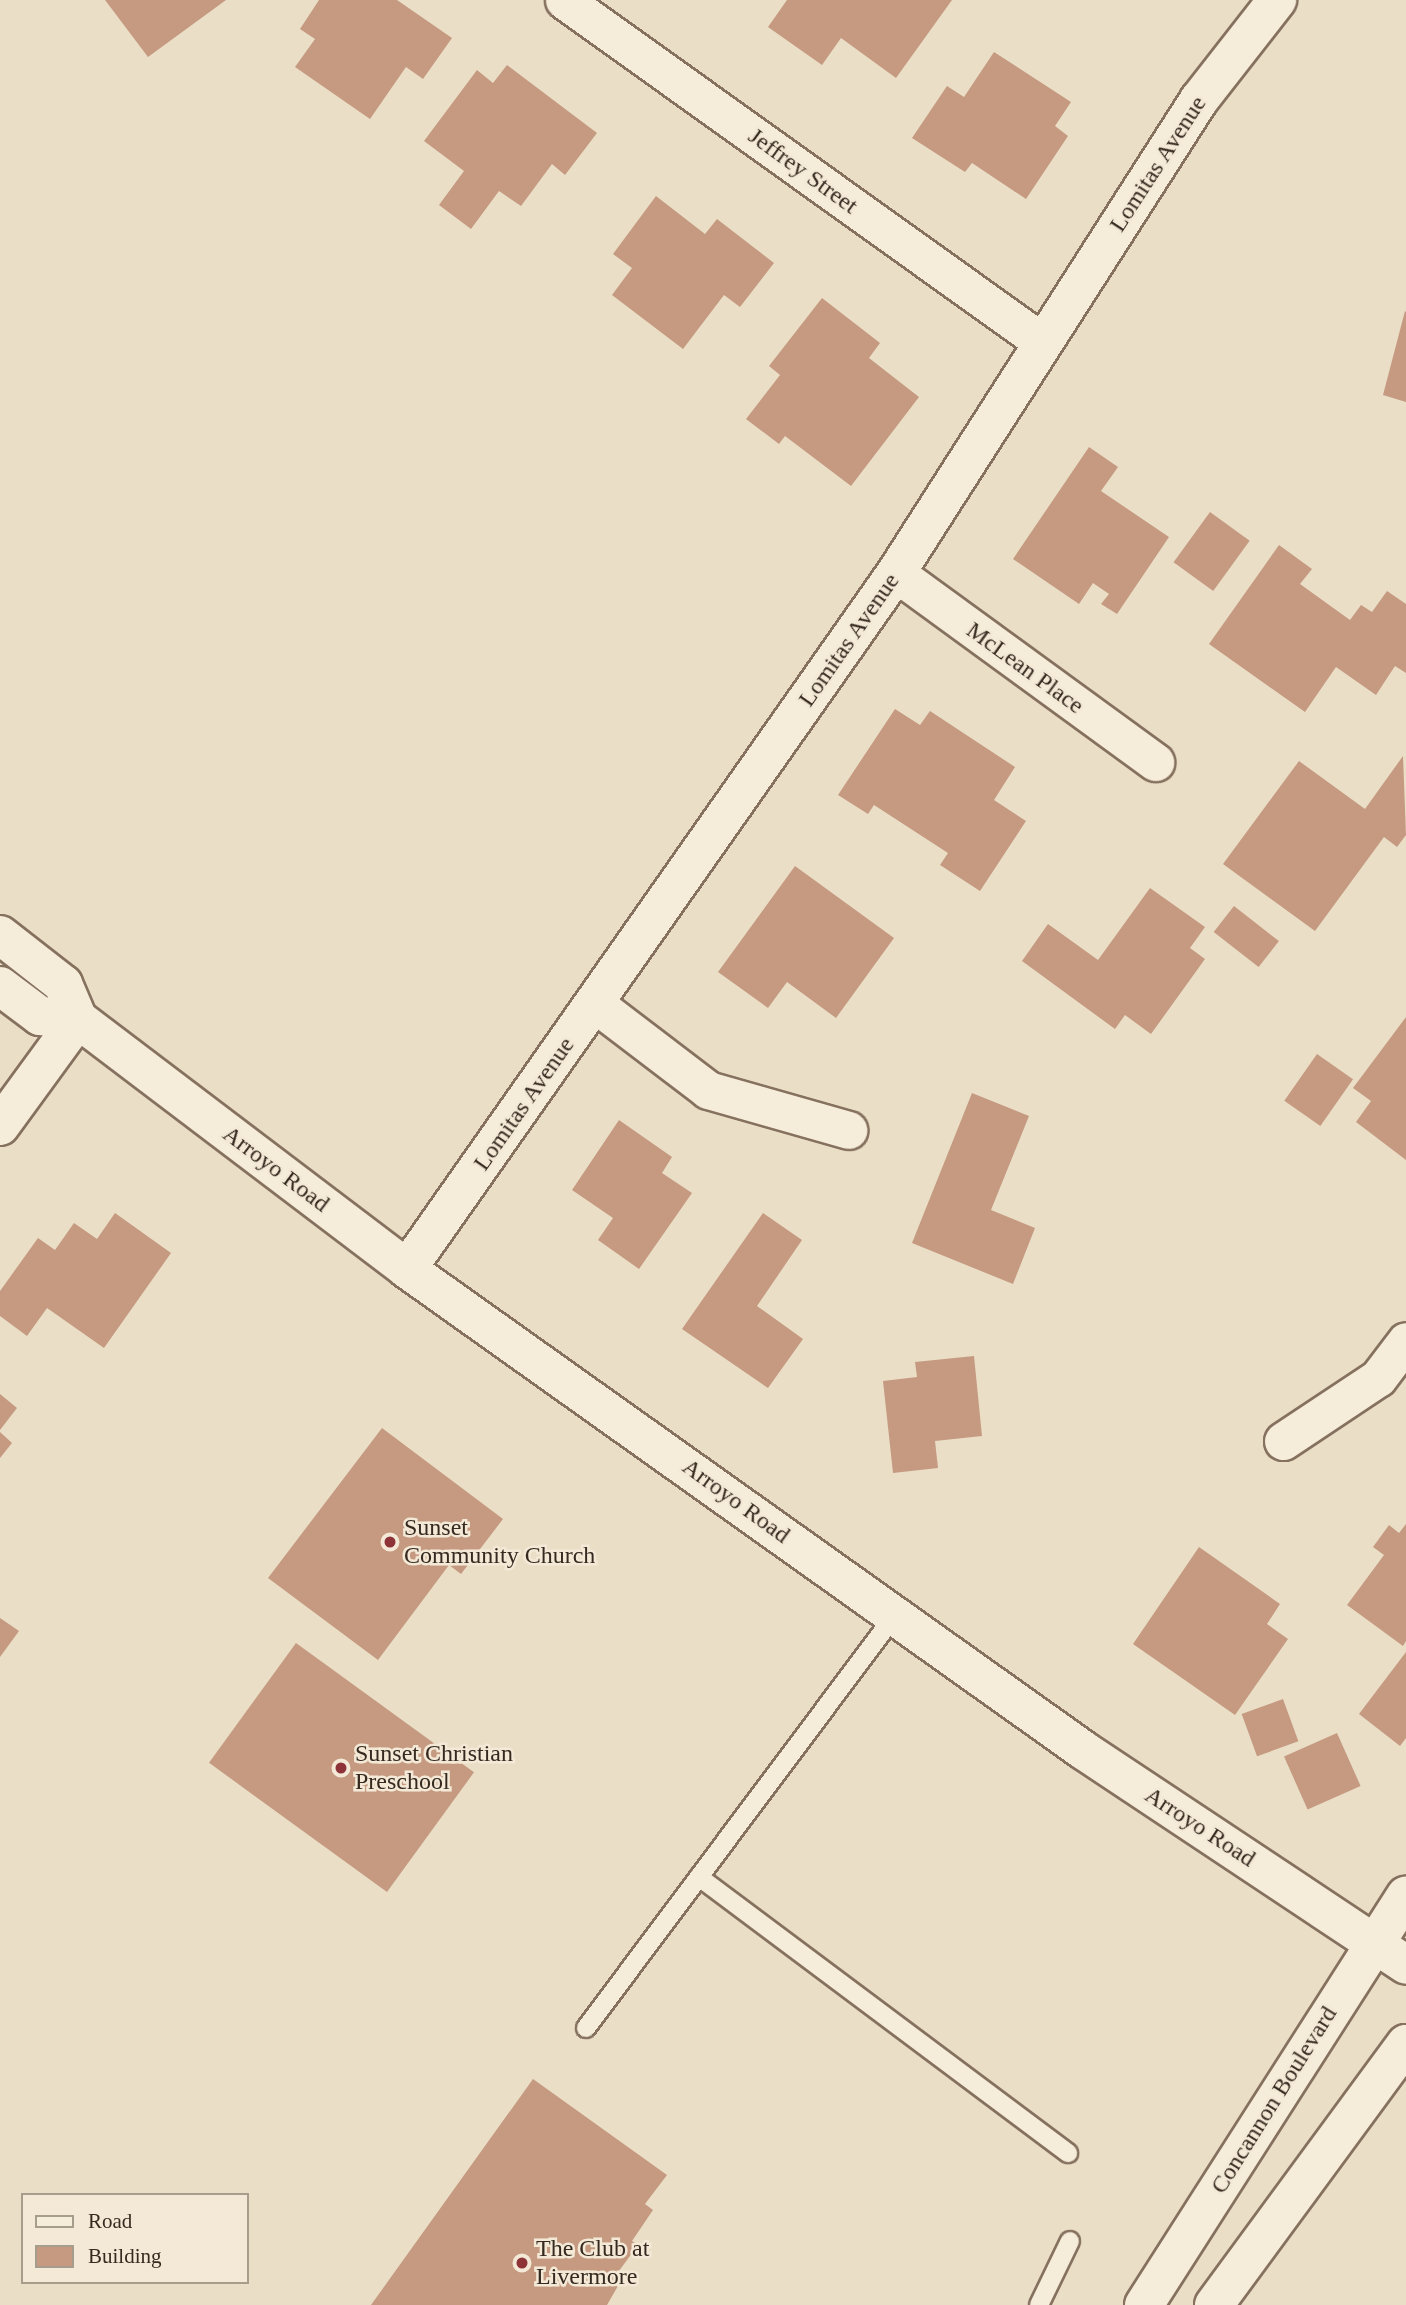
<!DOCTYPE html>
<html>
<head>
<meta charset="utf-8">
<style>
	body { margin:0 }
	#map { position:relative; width:1406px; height:2305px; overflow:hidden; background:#eadec7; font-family:"Times New Roman",serif }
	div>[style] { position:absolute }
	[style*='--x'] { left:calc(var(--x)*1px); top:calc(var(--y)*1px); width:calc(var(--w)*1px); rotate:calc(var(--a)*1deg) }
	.building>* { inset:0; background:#c59a81; transform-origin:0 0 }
	.roads { filter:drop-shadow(2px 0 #85715e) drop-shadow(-2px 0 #85715e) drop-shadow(0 2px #85715e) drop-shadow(0 -2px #85715e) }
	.service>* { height:18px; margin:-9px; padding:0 9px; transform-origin:9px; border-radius:9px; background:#f6ecda }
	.minor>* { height:37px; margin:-18.5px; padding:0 18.5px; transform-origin:18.5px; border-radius:18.5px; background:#f6ecda }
	.tertiary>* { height:38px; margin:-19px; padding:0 19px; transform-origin:19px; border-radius:19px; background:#f6ecda }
	.secondary>* { height:38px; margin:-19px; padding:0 19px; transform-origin:19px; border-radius:19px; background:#f6ecda }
	.dots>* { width:19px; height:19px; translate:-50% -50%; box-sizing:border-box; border:4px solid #f3e9d6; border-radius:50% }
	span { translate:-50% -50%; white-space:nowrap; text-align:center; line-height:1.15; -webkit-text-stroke:5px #f3e9d6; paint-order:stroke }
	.street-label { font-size:24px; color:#362a20 }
	.poi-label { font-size:24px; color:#362a20 }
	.left { translate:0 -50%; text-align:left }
	.legend { position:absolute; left:21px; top:2193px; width:228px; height:91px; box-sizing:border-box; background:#f3e9d6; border:2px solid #a79d8d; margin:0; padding:9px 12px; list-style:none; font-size:21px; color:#362a20 }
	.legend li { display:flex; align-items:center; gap:14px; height:35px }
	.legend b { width:35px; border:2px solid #a79d8d }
</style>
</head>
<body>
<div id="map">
	<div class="building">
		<i style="clip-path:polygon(105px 0,226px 0,148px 57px)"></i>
		<i style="clip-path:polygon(319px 0,397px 0,452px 38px,423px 79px,406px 67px,370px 119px,295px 67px,315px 39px,300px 29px)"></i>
		<i style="clip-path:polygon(787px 0,952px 0,896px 78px,841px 38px,822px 65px,768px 27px)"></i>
		<i style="clip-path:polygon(994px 52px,1071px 102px,1055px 126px,1068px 136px,1026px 199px,972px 163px,965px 172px,912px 138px,947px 86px,964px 97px)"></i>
		<i style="clip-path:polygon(507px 65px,597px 133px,565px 175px,552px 164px,521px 206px,499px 191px,471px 229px,439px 205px,464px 171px,424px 141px,477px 70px,493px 83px)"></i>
		<i style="clip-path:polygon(656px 196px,705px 234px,717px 219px,774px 263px,740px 307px,724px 295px,683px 349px,612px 295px,632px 268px,613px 254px)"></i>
		<i style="clip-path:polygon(822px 298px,880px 343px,869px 358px,919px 397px,851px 486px,785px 436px,779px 444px,746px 419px,780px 375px,769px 366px)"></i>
		<i style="clip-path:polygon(1405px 311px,1406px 312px,1406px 402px,1383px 395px)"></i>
		<i style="clip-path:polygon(1089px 447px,1118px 467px,1101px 491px,1169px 537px,1117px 614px,1101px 604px,1109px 594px,1093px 583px,1079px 604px,1013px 559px)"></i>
		<i style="left:1210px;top:512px;width:49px;height:62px;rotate:36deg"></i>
		<i style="clip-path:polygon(1279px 545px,1312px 569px,1300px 584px,1350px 620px,1361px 605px,1372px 612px,1387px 591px,1406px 604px,1406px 673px,1395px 666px,1376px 695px,1336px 667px,1305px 712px,1209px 644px)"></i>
		<i style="clip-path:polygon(895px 709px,920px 725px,930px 711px,1015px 767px,994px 800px,1026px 821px,980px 891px,940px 865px,948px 853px,874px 805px,868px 814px,838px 795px)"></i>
		<i style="clip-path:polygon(1403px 756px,1406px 835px,1397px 847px,1384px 837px,1315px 931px,1223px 864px,1299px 761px,1365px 809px)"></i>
		<i style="clip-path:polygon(795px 866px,894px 938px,836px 1018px,787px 982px,768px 1008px,718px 972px)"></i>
		<i style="clip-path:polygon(1150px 888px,1205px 927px,1190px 948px,1205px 959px,1151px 1034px,1125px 1015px,1115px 1029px,1022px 961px,1048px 924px,1098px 960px)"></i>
		<i style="left:1234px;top:906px;width:57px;height:33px;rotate:38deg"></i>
		<i style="clip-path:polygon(1406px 1017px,1406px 1160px,1356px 1122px,1371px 1101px,1353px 1088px)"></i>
		<i style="left:1317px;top:1054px;width:44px;height:57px;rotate:35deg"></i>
		<i style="clip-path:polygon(972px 1093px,1029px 1116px,991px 1210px,1035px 1228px,1013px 1284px,912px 1243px)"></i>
		<i style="clip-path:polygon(619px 1120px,672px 1157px,662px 1173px,692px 1193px,639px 1269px,598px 1240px,613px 1218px,572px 1190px)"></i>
		<i style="clip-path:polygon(115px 1213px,171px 1253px,104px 1348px,47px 1308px,27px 1336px,0 1316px,0 1291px,38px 1238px,55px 1250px,74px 1223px,97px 1239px)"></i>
		<i style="clip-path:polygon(763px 1213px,802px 1240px,757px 1306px,803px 1339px,768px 1388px,682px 1329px)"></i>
		<i style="clip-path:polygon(974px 1356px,982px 1436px,935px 1441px,938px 1468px,893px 1473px,883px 1381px,917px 1377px,915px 1362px)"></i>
		<i style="clip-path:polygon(0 1394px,17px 1408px,0 1430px)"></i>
		<i style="clip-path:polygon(382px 1428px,503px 1519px,461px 1574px,449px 1565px,378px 1660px,268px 1578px)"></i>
		<i style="clip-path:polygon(0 1432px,12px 1443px,0 1458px)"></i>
		<i style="clip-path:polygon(1406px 1524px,1406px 1641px,1403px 1646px,1347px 1605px,1384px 1555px,1373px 1547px,1389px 1525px,1399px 1533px)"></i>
		<i style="clip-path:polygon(1199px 1547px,1280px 1604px,1267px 1624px,1288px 1639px,1235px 1715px,1133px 1644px)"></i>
		<i style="clip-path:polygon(0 1618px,19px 1631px,0 1657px)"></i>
		<i style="left:296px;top:1643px;width:220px;height:148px;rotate:36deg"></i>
		<i style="clip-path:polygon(1406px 1652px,1406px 1738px,1400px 1746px,1359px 1714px)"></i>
		<i style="left:1283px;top:1699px;width:45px;height:44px;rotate:70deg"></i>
		<i style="left:1337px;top:1733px;width:58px;height:58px;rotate:66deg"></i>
		<i style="clip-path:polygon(533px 2079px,667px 2175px,645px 2204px,653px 2210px,632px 2241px,638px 2245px,616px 2275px,622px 2279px,607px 2305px,371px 2305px)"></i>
	</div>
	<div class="roads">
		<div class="service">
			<i style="--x:699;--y:1877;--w:461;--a:36.8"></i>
			<i style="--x:586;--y:2028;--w:516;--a:-53.2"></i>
			<i style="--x:1039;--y:2305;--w:71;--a:-64.2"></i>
		</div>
		<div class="minor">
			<i style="--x:564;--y:0;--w:588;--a:35.58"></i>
			<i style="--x:896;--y:573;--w:321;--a:36.1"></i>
			<i style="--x:594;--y:1003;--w:143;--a:37.3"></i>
			<i style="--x:708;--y:1090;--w:146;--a:15.9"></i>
			<i style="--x:1283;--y:1441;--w:114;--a:-33.6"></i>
			<i style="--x:1378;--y:1378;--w:46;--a:-52.9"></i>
		</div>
		<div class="tertiary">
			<i style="--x:0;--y:935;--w:80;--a:37.9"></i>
			<i style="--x:63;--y:984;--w:38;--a:67"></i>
			<i style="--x:78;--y:1019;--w:413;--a:37.2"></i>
			<i style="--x:407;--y:1269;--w:830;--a:35.43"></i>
			<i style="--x:1083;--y:1750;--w:388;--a:33.6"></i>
			<i style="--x:0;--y:986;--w:50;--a:36.9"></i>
			<i style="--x:40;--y:1016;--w:38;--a:5"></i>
			<i style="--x:0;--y:1126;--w:132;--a:-53.9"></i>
			<i style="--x:407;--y:1269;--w:851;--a:-54.91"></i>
			<i style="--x:896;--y:573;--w:562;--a:-57.36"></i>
			<i style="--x:1199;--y:100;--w:127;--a:-52"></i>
		</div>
		<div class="secondary">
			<i style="--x:1144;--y:2305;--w:486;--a:-57.4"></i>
			<i style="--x:1214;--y:2305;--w:324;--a:-53.7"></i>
		</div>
	</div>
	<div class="dots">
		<i style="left:390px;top:1542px;background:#8e3439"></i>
		<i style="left:341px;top:1768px;background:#8e3439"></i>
		<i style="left:522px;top:2263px;background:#8e3439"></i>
	</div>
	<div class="street-label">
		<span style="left:1158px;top:164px;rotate:-57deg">Lomitas Avenue</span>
		<span style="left:803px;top:171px;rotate:36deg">Jeffrey Street</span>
		<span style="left:849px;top:640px;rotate:-55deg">Lomitas Avenue</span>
		<span style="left:1025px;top:668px;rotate:36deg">McLean Place</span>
		<span style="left:524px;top:1104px;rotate:-55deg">Lomitas Avenue</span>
		<span style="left:276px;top:1169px;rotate:37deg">Arroyo Road</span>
		<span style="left:736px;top:1501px;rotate:36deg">Arroyo Road</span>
		<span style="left:1200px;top:1827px;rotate:33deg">Arroyo Road</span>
		<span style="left:1274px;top:2100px;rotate:-58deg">Concannon Boulevard</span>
	</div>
	<div class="poi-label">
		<span class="left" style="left:404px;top:1542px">Sunset<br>Community Church</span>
		<span class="left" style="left:355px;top:1768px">Sunset Christian<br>Preschool</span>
		<span class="left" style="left:536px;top:2263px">The Club at<br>Livermore</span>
	</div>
	<ul class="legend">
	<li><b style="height:9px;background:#f6ecda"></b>Road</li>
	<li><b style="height:19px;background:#c59a81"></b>Building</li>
	</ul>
</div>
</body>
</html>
